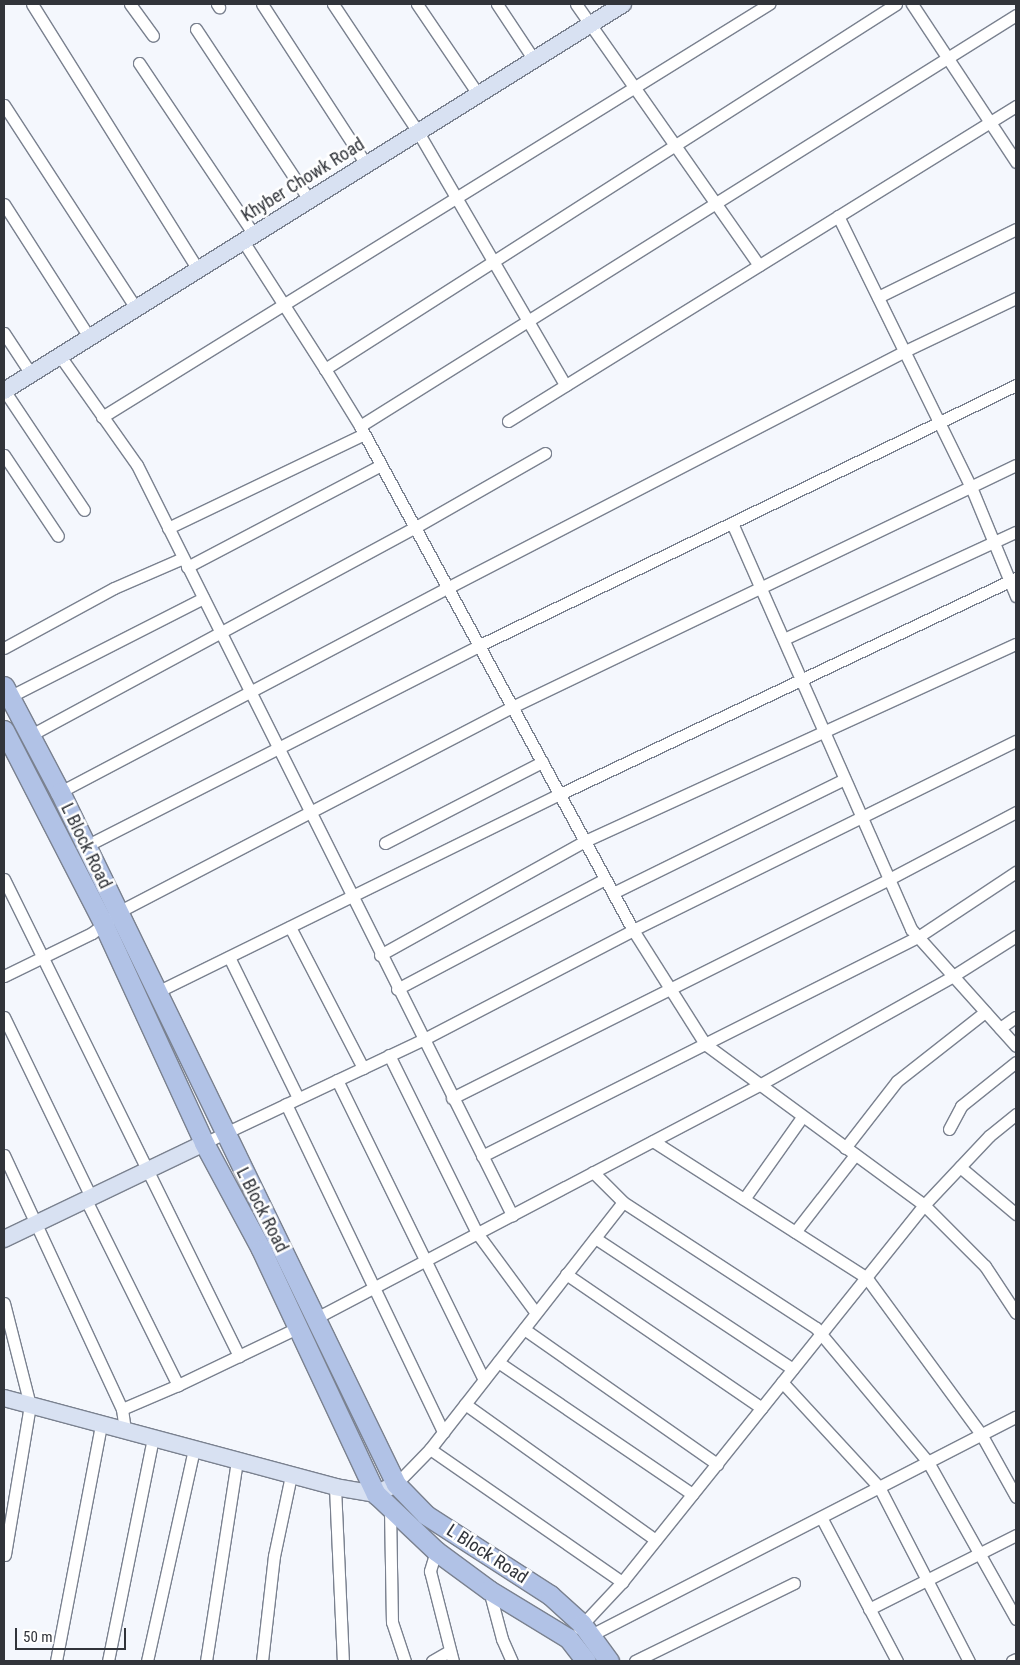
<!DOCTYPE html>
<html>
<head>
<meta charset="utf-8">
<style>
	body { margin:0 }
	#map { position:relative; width:1020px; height:1665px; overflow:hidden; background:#f4f7fd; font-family:"Roboto Condensed",sans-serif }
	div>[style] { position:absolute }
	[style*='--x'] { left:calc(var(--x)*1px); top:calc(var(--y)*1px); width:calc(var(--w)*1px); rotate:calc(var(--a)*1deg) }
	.roads { filter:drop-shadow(1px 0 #7a818f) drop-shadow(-1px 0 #7a818f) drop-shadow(0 1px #7a818f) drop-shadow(0 -1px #7a818f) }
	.street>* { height:11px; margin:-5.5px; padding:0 5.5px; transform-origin:5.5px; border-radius:5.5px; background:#fff }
	.secondary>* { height:16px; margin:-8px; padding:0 8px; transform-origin:8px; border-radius:8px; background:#d8e1f2 }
	.primary>* { height:19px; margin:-9.5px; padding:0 9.5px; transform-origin:9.5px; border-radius:9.5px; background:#b1c2e6 }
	span { translate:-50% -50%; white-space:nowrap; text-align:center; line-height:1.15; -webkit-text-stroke:5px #fff; paint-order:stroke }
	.street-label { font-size:18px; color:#31343a }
	.frame { position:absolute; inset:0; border:5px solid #31343a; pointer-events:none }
	.scale { position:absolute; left:15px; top:1628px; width:111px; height:22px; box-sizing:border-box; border:2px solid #31343a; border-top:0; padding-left:6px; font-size:15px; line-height:18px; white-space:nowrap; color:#31343a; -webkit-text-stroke:4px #fff; paint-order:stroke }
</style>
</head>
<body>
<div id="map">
	<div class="roads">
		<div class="street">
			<i style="--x:32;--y:4;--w:314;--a:58"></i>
			<i style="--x:130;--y:4;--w:39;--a:54"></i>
			<i style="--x:217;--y:4;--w:4;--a:56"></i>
			<i style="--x:262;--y:4;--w:191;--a:57"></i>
			<i style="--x:333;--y:4;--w:154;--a:56.4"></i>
			<i style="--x:418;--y:132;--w:293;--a:59.8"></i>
			<i style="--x:417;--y:4;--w:109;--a:55.9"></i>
			<i style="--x:497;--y:4;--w:67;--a:56.5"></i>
			<i style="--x:576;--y:4;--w:319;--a:55"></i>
			<i style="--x:896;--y:4;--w:678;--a:147.41"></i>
			<i style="--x:325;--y:369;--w:67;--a:58.4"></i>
			<i style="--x:360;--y:426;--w:573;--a:61.56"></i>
			<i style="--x:633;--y:930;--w:135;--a:57.7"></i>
			<i style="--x:705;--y:1044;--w:272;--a:36.3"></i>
			<i style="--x:924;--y:1205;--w:86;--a:45"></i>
			<i style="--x:985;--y:1266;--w:56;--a:56.6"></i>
			<i style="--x:912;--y:4;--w:189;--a:56.6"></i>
			<i style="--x:196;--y:29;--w:205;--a:56.5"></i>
			<i style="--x:139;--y:63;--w:207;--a:56.2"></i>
			<i style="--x:4;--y:105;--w:242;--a:57"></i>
			<i style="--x:4;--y:204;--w:158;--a:57.4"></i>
			<i style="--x:838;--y:216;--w:302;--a:63.9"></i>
			<i style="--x:971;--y:487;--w:118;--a:67.6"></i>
			<i style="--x:243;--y:241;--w:152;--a:57.4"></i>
			<i style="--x:878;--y:297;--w:154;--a:-26.2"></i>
			<i style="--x:4;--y:333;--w:49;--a:56.6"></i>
			<i style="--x:60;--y:356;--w:133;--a:54.8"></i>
			<i style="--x:137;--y:465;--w:839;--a:63.43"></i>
			<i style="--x:4;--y:390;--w:144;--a:56.3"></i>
			<i style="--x:102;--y:417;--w:785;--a:-31.77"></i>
			<i style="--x:508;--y:421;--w:598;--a:-31.8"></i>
			<i style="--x:360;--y:426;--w:774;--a:-32.07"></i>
			<i style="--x:4;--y:455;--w:97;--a:56.3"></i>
			<i style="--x:732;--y:523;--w:444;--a:66.2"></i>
			<i style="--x:911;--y:929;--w:157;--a:48.1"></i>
			<i style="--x:168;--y:528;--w:217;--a:-25.6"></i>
			<i style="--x:187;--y:567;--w:219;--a:-27.7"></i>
			<i style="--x:784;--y:639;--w:255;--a:-24.8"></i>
			<i style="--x:4;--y:648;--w:125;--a:-28.6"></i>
			<i style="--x:114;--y:588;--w:75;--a:-23.5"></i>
			<i style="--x:9;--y:697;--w:218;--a:-27"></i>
			<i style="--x:29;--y:736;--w:438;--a:-28.4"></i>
			<i style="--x:414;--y:528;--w:151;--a:-29.8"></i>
			<i style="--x:60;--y:792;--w:437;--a:-27.8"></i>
			<i style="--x:447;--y:588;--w:516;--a:-27.36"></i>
			<i style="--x:905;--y:351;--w:123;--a:-25.5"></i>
			<i style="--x:385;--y:843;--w:177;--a:-27.3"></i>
			<i style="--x:86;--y:846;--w:440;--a:-27"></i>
			<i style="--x:478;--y:646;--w:598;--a:-25.88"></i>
			<i style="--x:4;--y:879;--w:532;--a:63.77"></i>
			<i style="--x:613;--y:893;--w:258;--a:-26.2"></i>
			<i style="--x:290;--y:927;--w:159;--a:62.6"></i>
			<i style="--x:380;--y:955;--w:235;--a:-29.1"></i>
			<i style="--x:585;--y:841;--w:474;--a:-24.6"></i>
			<i style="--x:229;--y:957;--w:157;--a:63.9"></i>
			<i style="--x:4;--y:976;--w:98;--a:-26"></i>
			<i style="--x:92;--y:933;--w:40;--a:-37"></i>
			<i style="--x:124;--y:909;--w:437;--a:-27.5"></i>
			<i style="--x:512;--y:707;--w:559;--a:-25.65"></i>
			<i style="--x:397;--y:989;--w:235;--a:-27.9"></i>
			<i style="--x:157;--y:992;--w:449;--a:-26.2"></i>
			<i style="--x:560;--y:794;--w:505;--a:-25.35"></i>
			<i style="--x:4;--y:1017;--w:200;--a:64.2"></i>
			<i style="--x:1000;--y:1028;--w:19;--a:-35"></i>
			<i style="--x:389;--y:1055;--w:199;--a:63.7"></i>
			<i style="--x:477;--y:1233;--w:99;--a:53.6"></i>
			<i style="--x:337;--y:1080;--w:334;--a:63.9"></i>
			<i style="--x:452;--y:1098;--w:489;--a:-26.6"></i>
			<i style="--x:889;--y:879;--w:144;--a:-27.8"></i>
			<i style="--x:286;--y:1104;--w:364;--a:64.4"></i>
			<i style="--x:949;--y:1129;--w:26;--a:-62"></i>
			<i style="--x:961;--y:1106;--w:70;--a:-38.7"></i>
			<i style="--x:653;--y:1141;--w:253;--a:32.6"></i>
			<i style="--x:866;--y:1277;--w:195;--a:53.8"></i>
			<i style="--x:981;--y:1434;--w:72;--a:60.9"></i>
			<i style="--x:204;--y:1143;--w:241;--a:-25.3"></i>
			<i style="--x:422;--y:1040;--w:238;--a:-27.5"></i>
			<i style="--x:633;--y:930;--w:427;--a:-26.3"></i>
			<i style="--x:845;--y:1148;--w:85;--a:-52.2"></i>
			<i style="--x:897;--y:1081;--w:112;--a:-38.1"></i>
			<i style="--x:4;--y:1155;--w:280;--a:65.1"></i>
			<i style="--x:122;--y:1409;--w:21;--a:82"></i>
			<i style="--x:482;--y:1156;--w:488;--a:-26.7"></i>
			<i style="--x:918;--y:937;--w:118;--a:-33.6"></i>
			<i style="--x:960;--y:1167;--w:73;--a:40"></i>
			<i style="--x:593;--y:1172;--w:42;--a:45"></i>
			<i style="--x:623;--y:1202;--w:230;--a:33.1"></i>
			<i style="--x:816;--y:1328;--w:175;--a:50.1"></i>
			<i style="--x:928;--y:1462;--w:180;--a:60.7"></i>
			<i style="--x:744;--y:1199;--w:100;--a:-54.7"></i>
			<i style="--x:86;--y:1200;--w:207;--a:63.6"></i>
			<i style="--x:178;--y:1385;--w:132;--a:-25.6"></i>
			<i style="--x:795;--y:1232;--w:98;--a:-52.1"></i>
			<i style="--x:595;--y:1238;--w:237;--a:33.5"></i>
			<i style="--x:566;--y:1274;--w:237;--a:34.4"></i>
			<i style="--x:4;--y:1303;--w:105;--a:75.7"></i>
			<i style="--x:30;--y:1405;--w:152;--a:99.5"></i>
			<i style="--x:316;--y:1318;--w:501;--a:-27.74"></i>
			<i style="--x:759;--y:1085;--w:223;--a:-29.3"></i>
			<i style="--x:953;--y:976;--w:75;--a:-32.4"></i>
			<i style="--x:524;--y:1329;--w:236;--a:35"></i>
			<i style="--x:498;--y:1362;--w:235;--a:34.2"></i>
			<i style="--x:782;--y:1382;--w:143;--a:47.3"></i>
			<i style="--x:879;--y:1487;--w:196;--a:62.7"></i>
			<i style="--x:465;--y:1404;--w:234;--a:35.5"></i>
			<i style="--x:122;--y:1409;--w:61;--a:-23.2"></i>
			<i style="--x:430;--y:1449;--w:234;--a:34.7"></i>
			<i style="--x:396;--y:1484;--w:49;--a:-45.8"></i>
			<i style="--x:430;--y:1449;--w:313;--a:-52"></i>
			<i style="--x:335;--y:1487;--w:174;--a:87.4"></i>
			<i style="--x:390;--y:1509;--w:113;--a:89"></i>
			<i style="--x:392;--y:1622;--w:41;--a:71.6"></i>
			<i style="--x:821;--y:1517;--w:163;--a:62.2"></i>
			<i style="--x:436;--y:1551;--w:21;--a:107"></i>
			<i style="--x:430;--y:1571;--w:93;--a:75.7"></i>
			<i style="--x:489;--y:1590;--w:51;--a:75.1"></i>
			<i style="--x:502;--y:1639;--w:24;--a:66"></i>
			<i style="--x:869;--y:1609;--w:165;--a:-26.7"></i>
			<i style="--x:579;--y:1628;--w:63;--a:-46.9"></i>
			<i style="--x:622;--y:1582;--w:483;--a:-51.3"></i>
			<i style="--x:924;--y:1205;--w:95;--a:-46.7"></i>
			<i style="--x:989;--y:1136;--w:35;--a:-39"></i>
			<i style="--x:591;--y:1635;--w:478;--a:-27.2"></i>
			<i style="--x:56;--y:1661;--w:241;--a:-79.2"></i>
			<i style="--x:108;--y:1661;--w:227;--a:-78.6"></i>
			<i style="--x:147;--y:1661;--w:217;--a:-77.5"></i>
			<i style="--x:206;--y:1661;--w:202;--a:-81.2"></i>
			<i style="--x:262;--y:1661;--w:106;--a:-83.5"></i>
			<i style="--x:274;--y:1556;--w:83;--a:-78.1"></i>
			<i style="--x:432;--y:1661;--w:20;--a:-30"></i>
			<i style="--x:635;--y:1661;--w:177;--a:-26.1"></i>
			<i style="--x:1012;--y:1661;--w:4;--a:-27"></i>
		</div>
		<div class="secondary">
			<i style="--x:4;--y:391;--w:730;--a:-32.01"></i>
			<i style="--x:4;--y:1239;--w:222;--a:-25.6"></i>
			<i style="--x:4;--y:1398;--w:343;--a:15"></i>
			<i style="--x:335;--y:1487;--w:42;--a:9.7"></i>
			<i style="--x:376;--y:1494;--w:22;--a:-27"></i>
		</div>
		<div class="primary">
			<i style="--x:4;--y:686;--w:120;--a:62.2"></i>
			<i style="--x:60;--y:792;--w:769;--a:64.1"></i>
			<i style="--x:396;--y:1484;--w:43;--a:45.9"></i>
			<i style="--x:426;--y:1515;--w:148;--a:32.8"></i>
			<i style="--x:550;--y:1595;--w:43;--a:42.2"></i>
			<i style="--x:582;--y:1624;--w:46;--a:53.9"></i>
			<i style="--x:4;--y:730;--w:217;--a:62.8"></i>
			<i style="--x:103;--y:923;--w:242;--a:65.3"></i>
			<i style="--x:204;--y:1143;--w:120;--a:61.7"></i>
			<i style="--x:261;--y:1249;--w:271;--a:64.9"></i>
			<i style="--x:376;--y:1494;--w:83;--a:43.5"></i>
			<i style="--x:436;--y:1551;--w:66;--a:36.3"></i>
			<i style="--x:489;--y:1590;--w:92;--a:31.3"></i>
			<i style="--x:568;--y:1638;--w:29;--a:52"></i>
		</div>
	</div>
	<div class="street-label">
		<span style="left:303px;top:180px;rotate:-32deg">Khyber Chowk Road</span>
		<span style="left:86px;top:846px;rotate:64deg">L Block Road</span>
		<span style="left:262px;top:1210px;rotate:63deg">L Block Road</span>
		<span style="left:487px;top:1554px;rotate:33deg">L Block Road</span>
	</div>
	<div class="frame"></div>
	<div class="scale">50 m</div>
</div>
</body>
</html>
